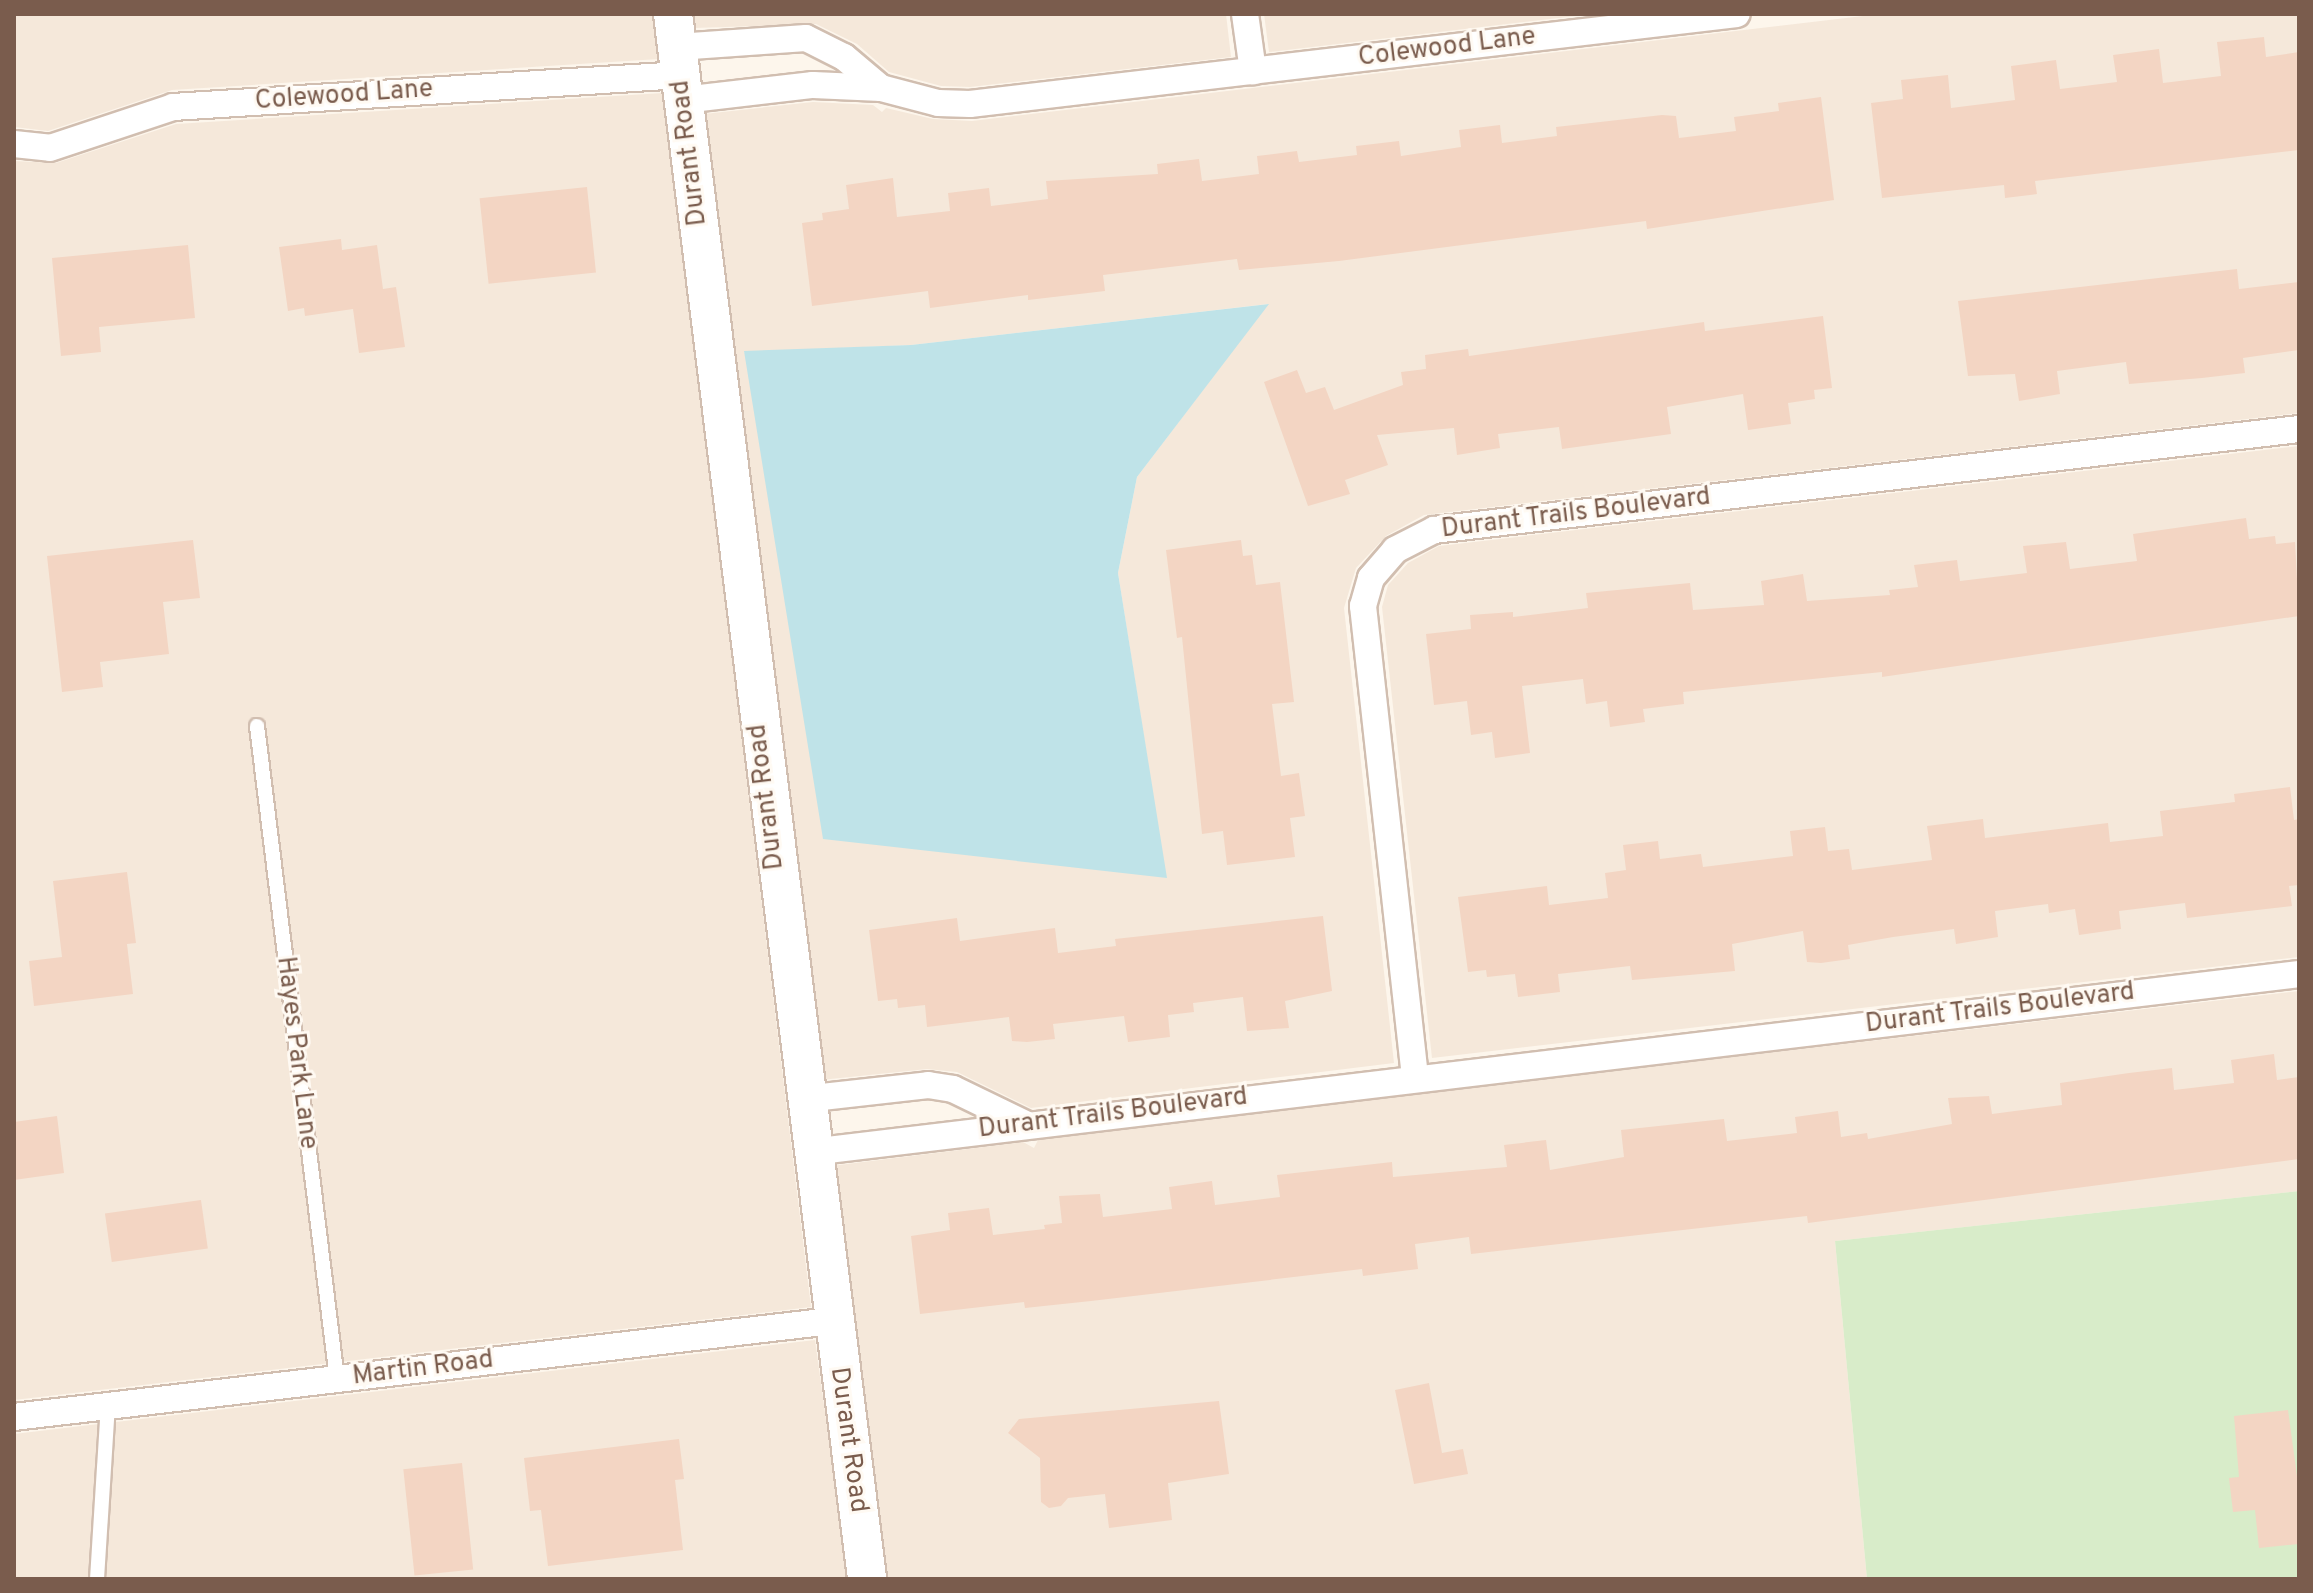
<!DOCTYPE html>
<html>
<head>
<meta charset="utf-8">
<style>
	body { margin:0 }
	#map { position:relative; width:2313px; height:1593px; overflow:hidden; background:#fdf6ec; font-family:Overpass,sans-serif }
	div>[style] { position:absolute }
	[style*='--x'] { left:calc(var(--x)*1px); top:calc(var(--y)*1px); width:calc(var(--w)*1px); rotate:calc(var(--a)*1deg) }
	.residential>* { inset:0; background:#f5e8da }
	.green>* { inset:0; background:#d8ecc9 }
	.water>* { inset:0; background:#bfe3e8 }
	.building>* { inset:0; background:#f3d5c3; transform-origin:0 0 }
	.roads { filter:drop-shadow(2px 0 #d1beb0) drop-shadow(-2px 0 #d1beb0) drop-shadow(0 2px #d1beb0) drop-shadow(0 -2px #d1beb0) }
	.lane>* { height:14px; margin:-7px; padding:0 7px; transform-origin:7px; border-radius:7px; background:#fff }
	.street>* { height:26px; margin:-13px; padding:0 13px; transform-origin:13px; border-radius:13px; background:#fff }
	.secondary>* { height:38px; margin:-19px; padding:0 19px; transform-origin:19px; border-radius:19px; background:#fff }
	span { translate:-50% -50%; white-space:nowrap; text-align:center; line-height:1.15; -webkit-text-stroke:6px #fffaf3; paint-order:stroke }
	.street-label { font-size:26px; color:#7a5c4d }
	.frame { position:absolute; inset:0; border:16px solid #7a5c4d; pointer-events:none }
</style>
</head>
<body>
<div id="map">
	<div class="residential">
		<i style="clip-path:polygon(14px 14px,654px 14px,659px 59px,172px 90px,48px 131px,14px 127px)"></i>
		<i style="clip-path:polygon(692px 14px,1226px 14px,1231px 57px,970px 87px,941px 86px,889px 72px,857px 44px,816px 24px,694px 28px)"></i>
		<i style="clip-path:polygon(1264px 14px,1593px 14px,1269px 52px)"></i>
		<i style="clip-path:polygon(evenodd,1880px 14px,2299px 14px,2299px 413px,1424px 515px,1386px 536px,1356px 568px,1344px 608px,1394px 1063px,1031px 1108px,957px 1072px,927px 1069px,821px 1080px,704px 114px,813px 102px,873px 105px,882px 112px,886px 108px,933px 119px,972px 121px,1880px 14px,1268px 304px,1137px 477px,1118px 573px,1166px 878px,744px 352px,911px 345px,1268px 304px)"></i>
		<i style="clip-path:polygon(663px 93px,811px 1307px,14px 1400px,14px 161px,56px 163px,176px 124px)"></i>
		<i style="clip-path:polygon(2299px 446px,2299px 957px,1432px 1058px,1382px 607px,1388px 585px,1408px 563px,1439px 546px)"></i>
		<i style="clip-path:polygon(2299px 991px,2299px 1191px,1835px 1241px,1867px 1579px,886px 1579px,831px 1166px,1023px 1142px,1034px 1148px,1038px 1140px,1158px 1124px)"></i>
		<i style="clip-path:polygon(815px 1340px,848px 1579px,14px 1579px,14px 1434px)"></i>
	</div>
	<div class="green">
		<i style="clip-path:polygon(2299px 1191px,2299px 1579px,1867px 1579px,1835px 1241px)"></i>
	</div>
	<div class="water">
		<i style="clip-path:polygon(1269px 304px,1137px 477px,1118px 573px,1167px 878px,823px 839px,744px 351px,911px 345px)"></i>
	</div>
	<div class="building">
		<i style="clip-path:polygon(2264px 37px,2266px 57px,2299px 52px,2299px 150px,2035px 181px,2037px 194px,2005px 198px,2004px 185px,1882px 198px,1871px 103px,1903px 99px,1901px 80px,1948px 75px,1951px 108px,2015px 100px,2011px 66px,2056px 60px,2060px 89px,2117px 82px,2113px 55px,2159px 49px,2163px 83px,2221px 76px,2217px 42px)"></i>
		<i style="clip-path:polygon(1821px 97px,1834px 200px,1647px 229px,1646px 221px,1339px 261px,1239px 270px,1237px 259px,1103px 275px,1105px 291px,1028px 300px,1028px 295px,930px 308px,928px 291px,812px 306px,802px 223px,823px 220px,822px 213px,849px 209px,846px 185px,893px 178px,897px 217px,950px 211px,948px 193px,989px 188px,991px 206px,1048px 199px,1046px 181px,1158px 174px,1157px 164px,1199px 159px,1202px 181px,1259px 174px,1257px 156px,1297px 151px,1299px 162px,1357px 155px,1356px 146px,1399px 141px,1401px 156px,1461px 147px,1459px 130px,1500px 125px,1502px 143px,1557px 136px,1556px 127px,1662px 115px,1676px 116px,1679px 138px,1736px 131px,1734px 117px,1779px 111px,1778px 103px)"></i>
		<i style="left:587px;top:187px;width:86px;height:108px;rotate:84deg"></i>
		<i style="clip-path:polygon(341px 239px,342px 250px,377px 245px,383px 289px,396px 287px,405px 347px,359px 353px,353px 309px,305px 316px,304px 308px,288px 311px,279px 247px)"></i>
		<i style="clip-path:polygon(188px 245px,195px 318px,99px 327px,101px 352px,61px 356px,52px 258px)"></i>
		<i style="clip-path:polygon(2237px 269px,2239px 289px,2299px 282px,2299px 350px,2243px 358px,2245px 373px,2202px 378px,2129px 384px,2126px 362px,2057px 371px,2060px 394px,2019px 401px,2015px 374px,1968px 376px,1958px 301px)"></i>
		<i style="clip-path:polygon(1823px 316px,1832px 388px,1814px 390px,1815px 399px,1788px 403px,1791px 424px,1748px 430px,1743px 394px,1667px 407px,1671px 434px,1562px 449px,1559px 427px,1498px 434px,1500px 448px,1457px 455px,1454px 428px,1377px 435px,1388px 465px,1345px 480px,1350px 494px,1308px 506px,1264px 382px,1297px 370px,1306px 393px,1325px 387px,1334px 410px,1403px 385px,1401px 372px,1426px 369px,1425px 355px,1468px 349px,1469px 356px,1704px 322px,1705px 331px)"></i>
		<i style="clip-path:polygon(2246px 518px,2249px 539px,2275px 536px,2276px 544px,2295px 542px,2299px 616px,1882px 677px,1882px 672px,1683px 692px,1684px 704px,1643px 709px,1645px 722px,1610px 727px,1607px 701px,1586px 704px,1583px 679px,1522px 686px,1530px 753px,1495px 758px,1492px 732px,1471px 735px,1467px 701px,1434px 705px,1426px 634px,1471px 629px,1470px 615px,1513px 612px,1513px 617px,1588px 608px,1586px 593px,1690px 583px,1693px 610px,1764px 605px,1761px 581px,1803px 574px,1807px 601px,1890px 595px,1889px 590px,1918px 587px,1914px 565px,1957px 560px,1960px 581px,2027px 573px,2023px 546px,2066px 542px,2070px 569px,2137px 561px,2133px 534px)"></i>
		<i style="clip-path:polygon(193px 540px,200px 598px,163px 602px,169px 654px,100px 662px,103px 687px,62px 692px,47px 556px)"></i>
		<i style="clip-path:polygon(1241px 540px,1243px 556px,1252px 555px,1256px 585px,1280px 582px,1294px 702px,1272px 704px,1281px 776px,1299px 773px,1305px 816px,1290px 818px,1295px 857px,1227px 865px,1223px 831px,1202px 834px,1182px 637px,1177px 638px,1166px 550px)"></i>
		<i style="clip-path:polygon(2290px 787px,2294px 820px,2299px 819px,2299px 885px,2289px 886px,2292px 906px,2187px 918px,2185px 903px,2119px 911px,2121px 929px,2079px 935px,2075px 909px,2049px 913px,2048px 904px,1995px 911px,1998px 937px,1956px 944px,1954px 929px,1893px 937px,1848px 945px,1850px 959px,1821px 963px,1807px 962px,1803px 931px,1732px 944px,1735px 971px,1632px 980px,1630px 966px,1558px 974px,1560px 992px,1518px 997px,1515px 974px,1487px 977px,1486px 970px,1468px 972px,1458px 897px,1547px 886px,1549px 905px,1608px 898px,1605px 873px,1626px 870px,1623px 845px,1658px 841px,1660px 859px,1701px 854px,1703px 867px,1793px 856px,1790px 831px,1825px 827px,1828px 851px,1849px 849px,1852px 870px,1932px 860px,1927px 826px,1983px 819px,1985px 838px,2108px 823px,2110px 842px,2163px 836px,2160px 811px,2235px 802px,2234px 794px)"></i>
		<i style="clip-path:polygon(127px 872px,136px 943px,127px 944px,133px 994px,34px 1006px,29px 961px,62px 957px,53px 881px)"></i>
		<i style="clip-path:polygon(1323px 916px,1332px 991px,1285px 1001px,1289px 1028px,1247px 1031px,1243px 997px,1193px 1003px,1194px 1012px,1168px 1015px,1170px 1037px,1128px 1042px,1124px 1016px,1053px 1024px,1055px 1039px,1027px 1042px,1012px 1041px,1009px 1017px,927px 1027px,925px 1005px,898px 1008px,897px 999px,878px 1001px,869px 930px,957px 918px,960px 941px,1055px 928px,1058px 953px,1116px 946px,1115px 939px)"></i>
		<i style="clip-path:polygon(2274px 1054px,2277px 1080px,2299px 1077px,2299px 1159px,1808px 1223px,1807px 1216px,1471px 1254px,1469px 1237px,1415px 1244px,1418px 1269px,1363px 1276px,1362px 1269px,1091px 1301px,1025px 1308px,1024px 1302px,920px 1314px,911px 1236px,950px 1230px,948px 1213px,989px 1208px,993px 1235px,1045px 1229px,1044px 1225px,1062px 1223px,1059px 1196px,1100px 1194px,1103px 1217px,1172px 1209px,1169px 1187px,1212px 1181px,1215px 1205px,1280px 1197px,1277px 1175px,1392px 1162px,1393px 1177px,1507px 1167px,1504px 1145px,1546px 1140px,1550px 1170px,1624px 1157px,1621px 1130px,1724px 1119px,1727px 1141px,1797px 1133px,1795px 1117px,1838px 1111px,1841px 1137px,1867px 1133px,1868px 1139px,1952px 1124px,1948px 1098px,1989px 1096px,1992px 1114px,2062px 1105px,2060px 1083px,2129px 1073px,2172px 1068px,2174px 1090px,2234px 1083px,2231px 1060px)"></i>
		<i style="clip-path:polygon(57px 1116px,64px 1173px,14px 1180px,14px 1122px)"></i>
		<i style="left:201px;top:1200px;width:49px;height:97px;rotate:82deg"></i>
		<i style="clip-path:polygon(1429px 1383px,1442px 1453px,1463px 1449px,1468px 1474px,1414px 1484px,1395px 1390px)"></i>
		<i style="clip-path:polygon(1219px 1401px,1229px 1474px,1168px 1483px,1172px 1520px,1109px 1528px,1105px 1494px,1068px 1498px,1061px 1506px,1049px 1508px,1041px 1502px,1040px 1458px,1008px 1433px,1019px 1419px)"></i>
		<i style="clip-path:polygon(2288px 1410px,2299px 1491px,2299px 1544px,2259px 1548px,2255px 1510px,2233px 1512px,2229px 1478px,2239px 1477px,2234px 1416px)"></i>
		<i style="clip-path:polygon(679px 1439px,684px 1479px,675px 1480px,683px 1550px,548px 1566px,541px 1510px,530px 1511px,524px 1458px)"></i>
		<i style="left:462px;top:1463px;width:107px;height:59px;rotate:84deg"></i>
	</div>
	<div class="roads">
		<div class="lane">
			<i style="--x:257;--y:726;--w:658;--a:83.02"></i>
			<i style="--x:97;--y:1579;--w:173;--a:-86.4"></i>
		</div>
		<div class="street">
			<i style="--x:1245;--y:14;--w:58;--a:82"></i>
			<i style="--x:677;--y:47;--w:129;--a:-4"></i>
			<i style="--x:806;--y:38;--w:42;--a:26.6"></i>
			<i style="--x:844;--y:57;--w:48;--a:40"></i>
			<i style="--x:683;--y:100;--w:131;--a:-6.6"></i>
			<i style="--x:813;--y:85;--w:68;--a:2.5"></i>
			<i style="--x:881;--y:88;--w:59;--a:14.7"></i>
			<i style="--x:938;--y:103;--w:32;--a:2"></i>
			<i style="--x:970;--y:104;--w:772;--a:-6.69"></i>
			<i style="--x:14;--y:144;--w:36;--a:6"></i>
			<i style="--x:50;--y:148;--w:130;--a:-18.4"></i>
			<i style="--x:173;--y:107;--w:509;--a:-3.6"></i>
			<i style="--x:1415;--y:1077;--w:474;--a:-96.3"></i>
			<i style="--x:1363;--y:606;--w:29;--a:-74"></i>
			<i style="--x:1371;--y:578;--w:37;--a:-49"></i>
			<i style="--x:1395;--y:550;--w:44;--a:-27.1"></i>
			<i style="--x:1434;--y:530;--w:871;--a:-6.66"></i>
			<i style="--x:804;--y:1099;--w:125;--a:-6.4"></i>
			<i style="--x:928;--y:1085;--w:25;--a:9"></i>
			<i style="--x:953;--y:1089;--w:82;--a:25.9"></i>
			<i style="--x:811;--y:1152;--w:1499;--a:-6.82"></i>
			<i style="--x:14;--y:1417;--w:823;--a:-6.7"></i>
		</div>
		<div class="secondary">
			<i style="--x:673;--y:14;--w:1577;--a:82.93"></i>
		</div>
	</div>
	<div class="street-label">
		<span style="left:1447px;top:48px;rotate:-7deg">Colewood Lane</span>
		<span style="left:344px;top:96px;rotate:-4deg">Colewood Lane</span>
		<span style="left:690px;top:153px;rotate:-97deg">Durant Road</span>
		<span style="left:1576px;top:514px;rotate:-7deg">Durant Trails Boulevard</span>
		<span style="left:767px;top:797px;rotate:-97deg">Durant Road</span>
		<span style="left:2000px;top:1009px;rotate:-7deg">Durant Trails Boulevard</span>
		<span style="left:296px;top:1053px;rotate:83deg">Hayes Park Lane</span>
		<span style="left:1113px;top:1114px;rotate:-7deg">Durant Trails Boulevard</span>
		<span style="left:423px;top:1369px;rotate:-7deg">Martin Road</span>
		<span style="left:848px;top:1440px;rotate:82deg">Durant Road</span>
	</div>
	<div class="frame"></div>
</div>
</body>
</html>
